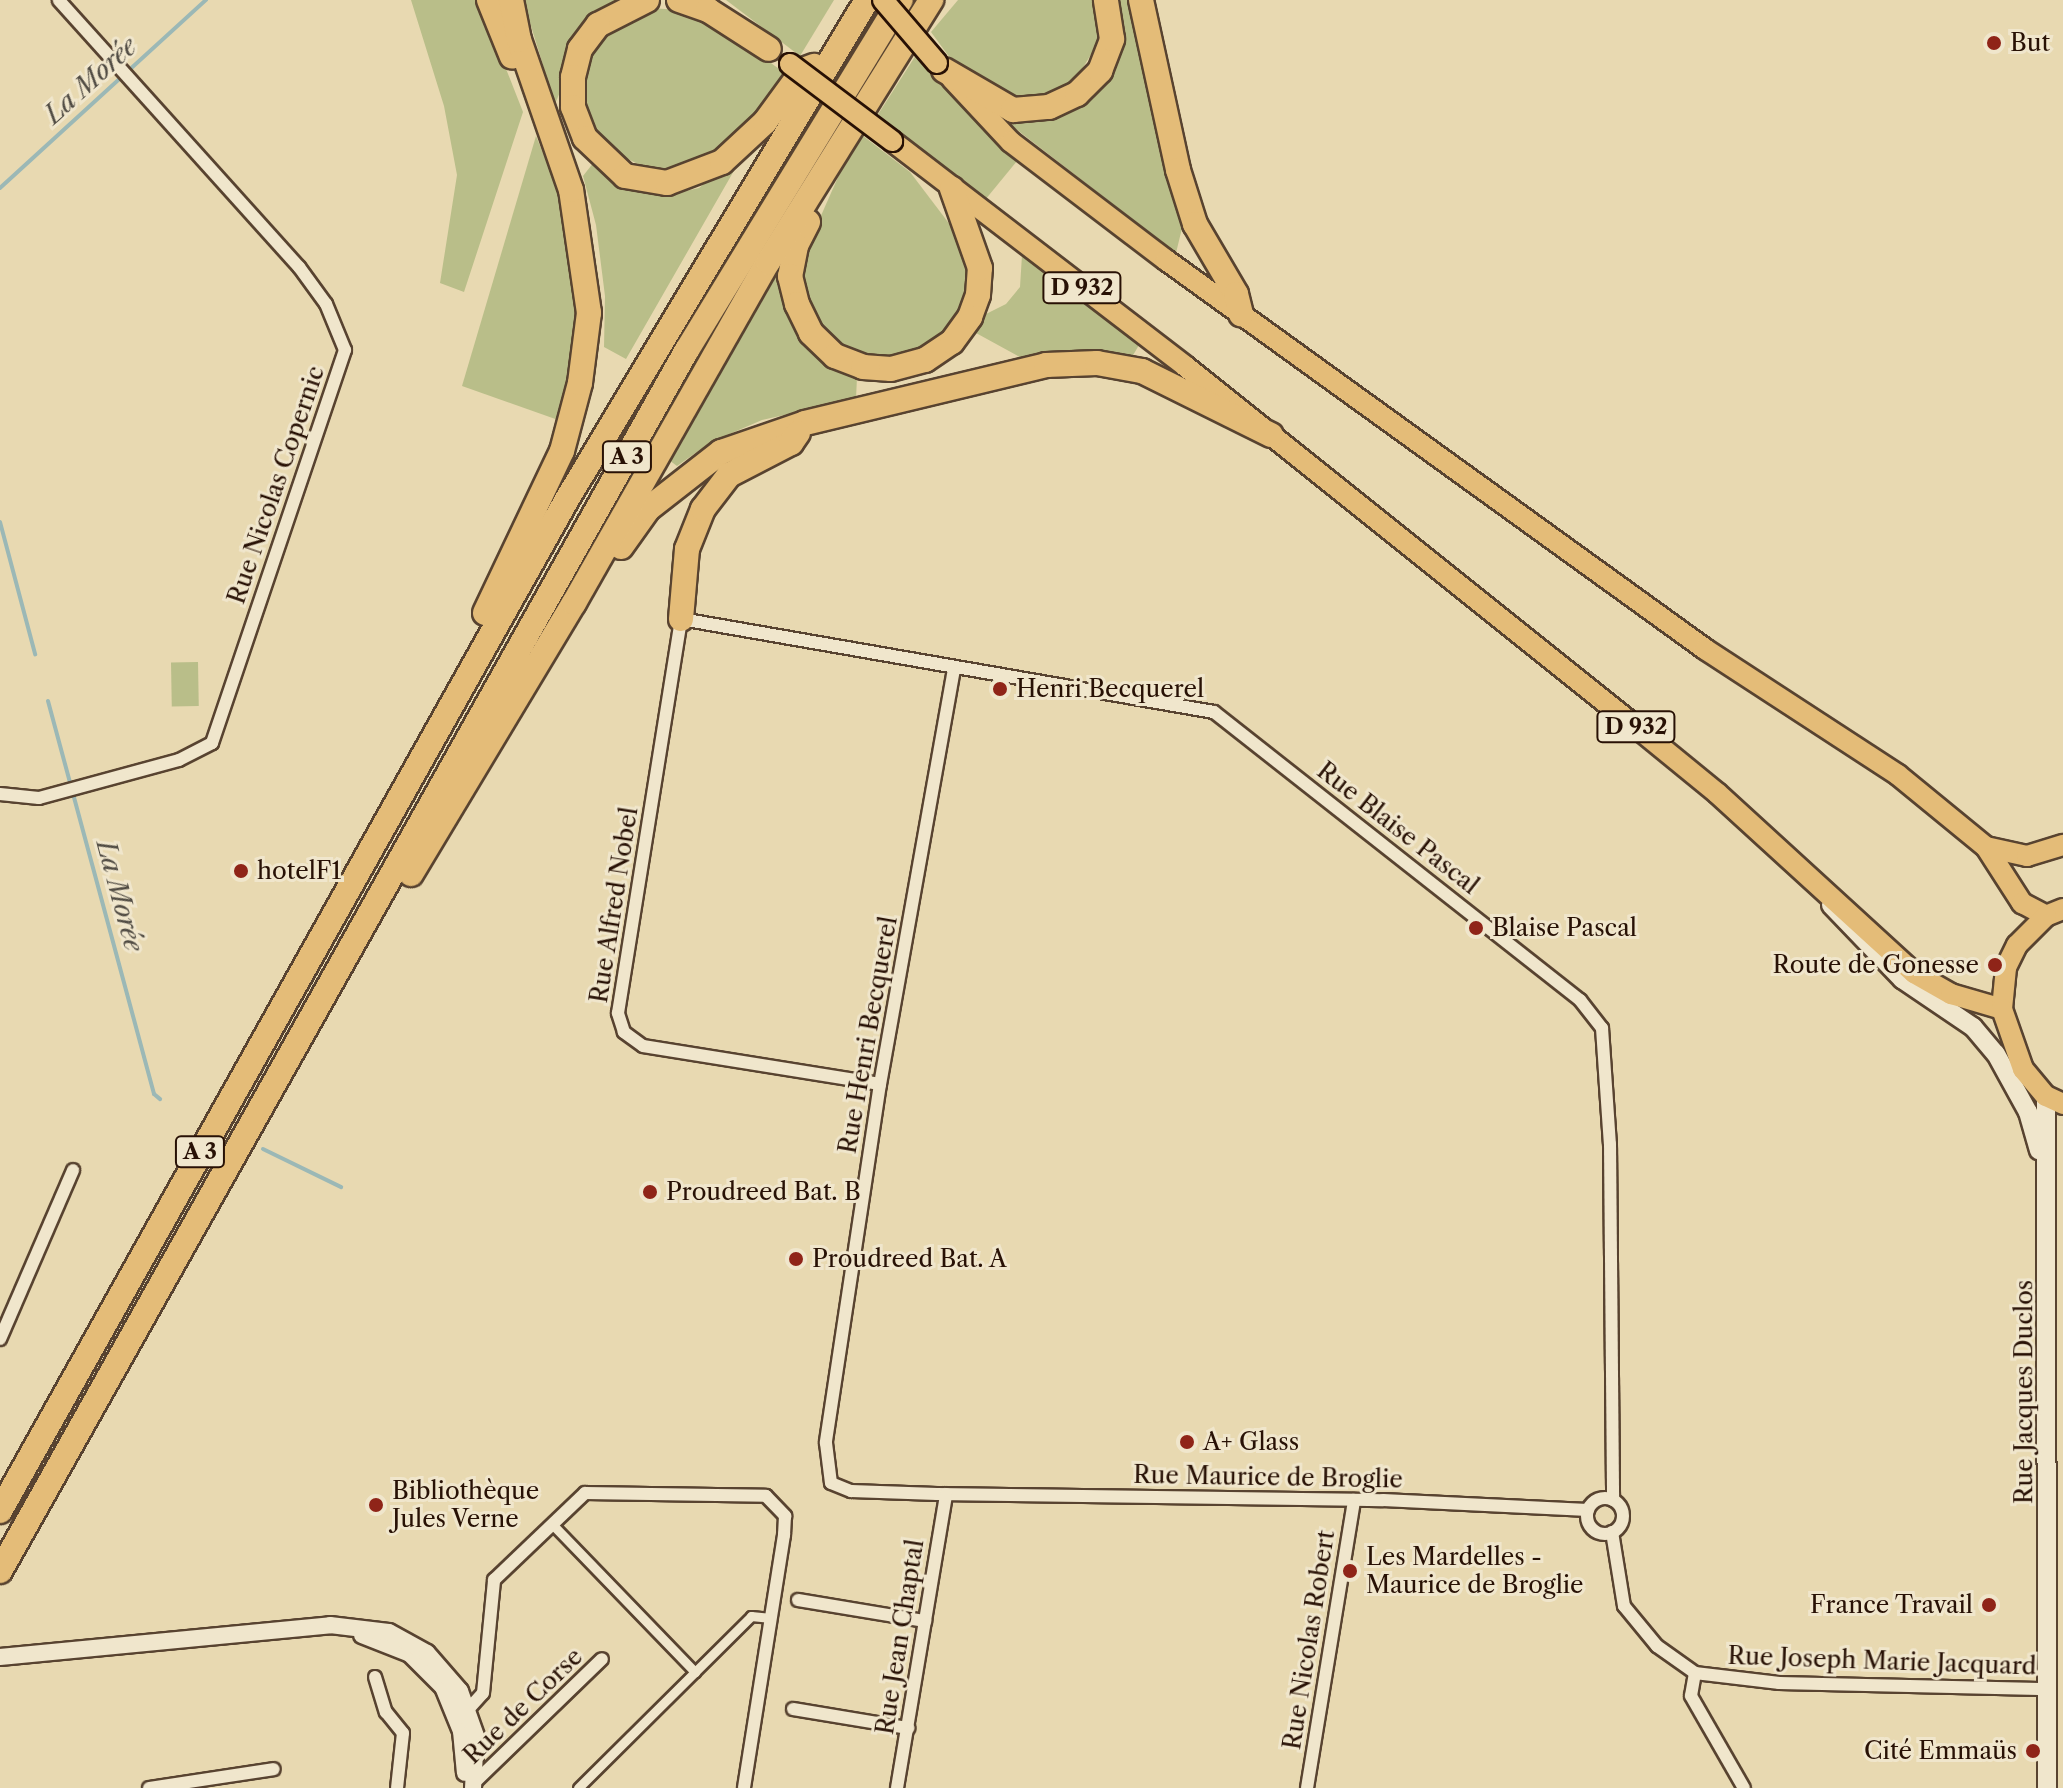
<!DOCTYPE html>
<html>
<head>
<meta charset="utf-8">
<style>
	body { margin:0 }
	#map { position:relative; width:2063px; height:1788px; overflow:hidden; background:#e8d9b1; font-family:"Libre Caslon Text",serif }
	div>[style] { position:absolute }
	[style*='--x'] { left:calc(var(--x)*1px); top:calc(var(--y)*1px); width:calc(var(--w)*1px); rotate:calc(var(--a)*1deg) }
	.green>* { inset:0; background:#b9be89; transform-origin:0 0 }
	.stream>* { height:4px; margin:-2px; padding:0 2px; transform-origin:2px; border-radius:2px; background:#9bb8b6 }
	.roads { filter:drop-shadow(2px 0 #584330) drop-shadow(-2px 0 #584330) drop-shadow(0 2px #584330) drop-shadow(0 -2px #584330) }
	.pedestrian>* { height:9px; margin:-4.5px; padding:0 4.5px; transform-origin:4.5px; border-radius:4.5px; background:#f0e6cc }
	.minor>* { height:12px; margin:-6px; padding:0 6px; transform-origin:6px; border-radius:6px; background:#f0e6cc }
	.minor>.ring { margin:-6px; padding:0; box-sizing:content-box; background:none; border:12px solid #f0e6cc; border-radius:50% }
	.tertiary>* { height:16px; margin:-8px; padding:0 8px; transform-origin:8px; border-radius:8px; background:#f0e6cc }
	.secondary>* { height:18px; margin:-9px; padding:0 9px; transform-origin:9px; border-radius:9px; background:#f0e6cc }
	.primary>* { height:20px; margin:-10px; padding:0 10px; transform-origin:10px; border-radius:10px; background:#e4bc78 }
	.motorway>* { height:24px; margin:-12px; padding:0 12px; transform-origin:12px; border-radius:12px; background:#e4bc78 }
	.bridges { filter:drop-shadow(2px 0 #281105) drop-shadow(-2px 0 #281105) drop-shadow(0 2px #281105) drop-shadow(0 -2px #281105) }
	.primary-bridge>* { height:20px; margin:-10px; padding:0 10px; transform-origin:10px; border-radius:10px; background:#e4bc78 }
	.dots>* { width:22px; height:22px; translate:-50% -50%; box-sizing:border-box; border:4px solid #f0e6cc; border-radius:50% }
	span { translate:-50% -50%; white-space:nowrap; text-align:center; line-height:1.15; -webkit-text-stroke:6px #f0e6cc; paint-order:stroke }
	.shield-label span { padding:2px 6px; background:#f0e6cc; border:2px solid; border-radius:6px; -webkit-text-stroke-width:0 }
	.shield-label { font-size:22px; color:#281105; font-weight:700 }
	.poi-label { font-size:24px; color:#281105 }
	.left { translate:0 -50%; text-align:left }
	.right { translate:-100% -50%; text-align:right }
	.street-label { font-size:24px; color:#281105 }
	.water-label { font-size:26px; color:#504b43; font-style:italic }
</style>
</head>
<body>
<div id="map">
	<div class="green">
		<i style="clip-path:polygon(411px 0,479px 0,523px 112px,464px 292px,440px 283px,457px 175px,444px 106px)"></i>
		<i style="clip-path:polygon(523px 0,618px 0,592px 15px,555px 104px)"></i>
		<i style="clip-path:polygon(726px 0,834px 0,800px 56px)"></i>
		<i style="clip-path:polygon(958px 0,1092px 0,1101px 38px,1073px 84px,1047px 95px,1016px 98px,964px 77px,931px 32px)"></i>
		<i style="clip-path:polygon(1115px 0,1132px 0,1184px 220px,1176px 253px,1011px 125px,1013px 117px,1086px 97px)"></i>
		<i style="clip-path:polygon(650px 8px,680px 10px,724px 29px,786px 74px,760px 114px,719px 149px,670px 168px,646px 168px,616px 153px,596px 132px,583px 106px,589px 54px,607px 28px)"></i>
		<i style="clip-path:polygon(916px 55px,1017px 161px,985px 200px,877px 116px)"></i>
		<i style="clip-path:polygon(858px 132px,910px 172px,957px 234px,968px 268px,965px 300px,948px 330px,925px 346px,889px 358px,857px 354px,830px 335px,813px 311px,802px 276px,808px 245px)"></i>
		<i style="clip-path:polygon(536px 136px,567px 212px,578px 309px,561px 421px,462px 386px)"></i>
		<i style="clip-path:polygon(747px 148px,626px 359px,604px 347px,605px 296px,596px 225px,583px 176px,594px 162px,609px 178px,637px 191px,667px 195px,699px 188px)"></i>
		<i style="clip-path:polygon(1022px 255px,1139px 345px,1132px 357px,1027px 361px,976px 333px,984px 315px,1006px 304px,1020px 287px)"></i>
		<i style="clip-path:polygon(773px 272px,781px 276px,857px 377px,856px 399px,762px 420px,711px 442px,677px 466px,665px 457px)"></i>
		<i style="left:198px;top:662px;width:44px;height:27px;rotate:89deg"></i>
	</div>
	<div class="stream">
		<i style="--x:0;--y:188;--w:279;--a:-42.4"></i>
		<i style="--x:0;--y:522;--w:137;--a:75.1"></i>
		<i style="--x:48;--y:701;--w:407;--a:74.9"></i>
		<i style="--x:154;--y:1094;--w:8;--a:40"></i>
		<i style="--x:263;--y:1149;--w:87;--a:26"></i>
	</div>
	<div class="roads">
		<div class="pedestrian">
			<i style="--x:552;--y:1524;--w:206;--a:46"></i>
			<i style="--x:578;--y:1788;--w:244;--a:-44.8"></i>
			<i style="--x:751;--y:1616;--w:20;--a:6"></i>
		</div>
		<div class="minor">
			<i style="--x:954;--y:669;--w:422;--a:100.1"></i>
			<i style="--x:880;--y:1084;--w:363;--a:98.6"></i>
			<i style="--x:826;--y:1443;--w:40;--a:82.9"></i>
			<i style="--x:831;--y:1483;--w:22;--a:22"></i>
			<i style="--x:851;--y:1491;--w:86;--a:2"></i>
			<i style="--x:937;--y:1494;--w:446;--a:0.8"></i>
			<i style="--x:1383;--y:1500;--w:205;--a:2.8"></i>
			<i style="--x:0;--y:794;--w:39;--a:6"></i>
			<i style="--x:39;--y:798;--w:145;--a:-15.2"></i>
			<i style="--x:179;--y:760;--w:37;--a:-27"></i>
			<i style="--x:212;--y:743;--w:415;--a:-71.3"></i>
			<i style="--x:345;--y:350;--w:50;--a:-112.4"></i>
			<i style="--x:326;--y:304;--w:46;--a:-126.1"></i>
			<i style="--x:299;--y:267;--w:359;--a:-132"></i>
			<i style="--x:880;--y:1084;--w:240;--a:-170.9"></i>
			<i style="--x:643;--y:1046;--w:24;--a:-144"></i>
			<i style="--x:624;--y:1032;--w:20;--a:-108"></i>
			<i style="--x:618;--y:1013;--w:399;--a:-80.9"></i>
			<i style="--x:681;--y:619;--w:541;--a:9.9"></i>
			<i style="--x:1214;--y:712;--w:466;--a:38.2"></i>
			<i style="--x:1580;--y:1000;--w:36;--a:52"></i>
			<i style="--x:1602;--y:1028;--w:116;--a:86.1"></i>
			<i style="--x:1610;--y:1144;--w:356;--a:89.5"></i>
			<i style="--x:0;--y:1339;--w:184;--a:-66.6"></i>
			<i class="ring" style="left:1587px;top:1498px;width:24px;height:24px"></i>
			<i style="--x:1612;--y:1532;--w:75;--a:80.8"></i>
			<i style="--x:1624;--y:1606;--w:52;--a:50.5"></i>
			<i style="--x:1657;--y:1646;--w:47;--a:35.4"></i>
			<i style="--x:1695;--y:1673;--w:85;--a:6.8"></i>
			<i style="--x:1779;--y:1683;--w:271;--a:1.3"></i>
			<i style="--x:798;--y:1600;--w:129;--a:9.4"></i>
			<i style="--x:1695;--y:1673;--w:23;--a:100"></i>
			<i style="--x:1691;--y:1696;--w:106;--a:60.1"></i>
			<i style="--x:375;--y:1677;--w:37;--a:73"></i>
			<i style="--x:386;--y:1712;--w:27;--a:51"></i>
			<i style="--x:403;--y:1733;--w:55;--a:96.2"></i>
			<i style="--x:793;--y:1709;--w:117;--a:9.4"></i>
			<i style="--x:464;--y:1714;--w:28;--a:-48"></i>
			<i style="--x:483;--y:1693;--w:114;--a:-84.4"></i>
			<i style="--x:494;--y:1580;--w:126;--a:-43.7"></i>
			<i style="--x:585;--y:1493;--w:181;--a:0.9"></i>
			<i style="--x:766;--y:1496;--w:28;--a:46"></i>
			<i style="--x:785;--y:1516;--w:19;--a:93"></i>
			<i style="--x:784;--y:1535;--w:256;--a:99"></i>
			<i style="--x:474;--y:1783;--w:178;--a:-44.1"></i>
			<i style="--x:149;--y:1788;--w:126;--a:-8.6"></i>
			<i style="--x:897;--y:1788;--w:298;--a:-80.5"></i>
			<i style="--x:1307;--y:1788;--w:292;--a:-80.7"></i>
		</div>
		<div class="tertiary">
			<i style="--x:362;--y:1635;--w:52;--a:21.6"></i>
			<i style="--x:410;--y:1654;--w:47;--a:45"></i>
			<i style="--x:443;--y:1687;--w:48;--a:67.8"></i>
			<i style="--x:461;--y:1731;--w:42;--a:84.6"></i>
			<i style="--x:0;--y:1657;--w:332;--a:-5.5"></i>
			<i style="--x:330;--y:1625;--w:59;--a:6.8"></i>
			<i style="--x:389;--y:1632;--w:43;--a:28.9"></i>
			<i style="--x:427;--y:1653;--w:50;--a:49"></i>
			<i style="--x:460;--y:1691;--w:48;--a:70.4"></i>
			<i style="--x:476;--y:1736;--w:52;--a:93.3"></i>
		</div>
		<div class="secondary">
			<i style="--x:1831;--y:905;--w:103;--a:46.2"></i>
			<i style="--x:1902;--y:979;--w:86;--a:34.1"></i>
			<i style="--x:1973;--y:1027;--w:35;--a:50"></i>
			<i style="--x:1996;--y:1054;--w:66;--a:61.1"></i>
			<i style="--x:2028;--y:1112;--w:40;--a:74"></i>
			<i style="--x:2046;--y:1096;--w:692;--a:89.92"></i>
		</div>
		<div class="primary">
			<i style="--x:952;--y:79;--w:86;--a:46.9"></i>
			<i style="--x:1011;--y:142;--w:195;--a:37.3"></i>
			<i style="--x:1166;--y:260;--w:665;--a:35.82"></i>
			<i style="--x:1705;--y:649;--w:230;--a:33.1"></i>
			<i style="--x:1898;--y:775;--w:114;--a:39.3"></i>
			<i style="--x:1986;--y:847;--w:67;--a:57.3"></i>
			<i style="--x:2022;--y:903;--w:27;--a:28"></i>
			<i style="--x:892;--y:141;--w:369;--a:37.5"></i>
			<i style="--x:1185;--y:366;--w:583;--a:38.66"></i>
			<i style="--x:1640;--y:730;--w:99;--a:39.3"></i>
			<i style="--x:1717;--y:793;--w:267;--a:42.4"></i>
			<i style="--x:1914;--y:973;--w:43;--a:29.6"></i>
			<i style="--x:1951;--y:994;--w:53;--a:16.4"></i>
			<i style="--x:1986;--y:847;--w:42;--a:12.4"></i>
			<i style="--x:2027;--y:856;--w:38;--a:-17"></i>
			<i style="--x:2063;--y:909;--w:18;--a:158"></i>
			<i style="--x:2046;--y:916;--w:41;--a:135"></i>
			<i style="--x:2017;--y:945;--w:25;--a:116"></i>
			<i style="--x:2006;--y:968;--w:41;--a:95.6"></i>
			<i style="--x:2002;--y:1009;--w:64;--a:70.7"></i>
			<i style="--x:2023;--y:1069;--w:35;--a:50"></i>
			<i style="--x:2046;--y:1096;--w:19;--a:25"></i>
		</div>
		<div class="motorway">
			<i style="--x:489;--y:0;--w:61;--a:68"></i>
			<i style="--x:647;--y:0;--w:55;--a:153"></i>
			<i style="--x:598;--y:25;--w:30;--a:127"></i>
			<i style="--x:580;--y:49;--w:29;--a:104"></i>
			<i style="--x:573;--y:77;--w:30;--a:90"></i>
			<i style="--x:573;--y:107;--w:33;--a:69"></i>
			<i style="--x:585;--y:138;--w:55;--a:43.5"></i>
			<i style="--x:625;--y:176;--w:43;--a:9.5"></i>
			<i style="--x:667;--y:183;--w:59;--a:-20.9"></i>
			<i style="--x:722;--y:162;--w:59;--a:-42.9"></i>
			<i style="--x:765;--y:122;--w:64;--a:-53.8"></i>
			<i style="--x:803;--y:70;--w:12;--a:-20"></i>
			<i style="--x:679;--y:0;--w:31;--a:19"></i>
			<i style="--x:708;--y:10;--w:72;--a:32.6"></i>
			<i style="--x:1141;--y:0;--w:174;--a:77.7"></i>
			<i style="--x:1178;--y:170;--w:57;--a:72.5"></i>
			<i style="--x:1195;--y:224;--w:81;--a:59.6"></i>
			<i style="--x:1236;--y:294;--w:21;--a:76"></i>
			<i style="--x:944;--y:70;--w:80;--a:30.1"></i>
			<i style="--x:1013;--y:110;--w:36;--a:-5"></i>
			<i style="--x:1049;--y:107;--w:31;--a:-25"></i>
			<i style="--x:1077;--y:94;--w:33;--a:-45"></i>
			<i style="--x:1100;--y:71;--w:34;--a:-69"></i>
			<i style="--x:1112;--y:39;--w:39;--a:-99"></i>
			<i style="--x:808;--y:222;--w:27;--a:117"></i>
			<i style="--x:796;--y:246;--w:31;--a:101"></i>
			<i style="--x:790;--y:276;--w:29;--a:76"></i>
			<i style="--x:797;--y:304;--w:32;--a:64"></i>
			<i style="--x:811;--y:333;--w:33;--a:44"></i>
			<i style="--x:835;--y:356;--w:30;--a:21"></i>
			<i style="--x:863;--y:367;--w:28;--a:4"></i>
			<i style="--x:891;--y:369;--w:35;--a:-15"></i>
			<i style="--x:925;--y:360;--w:32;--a:-34"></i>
			<i style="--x:952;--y:342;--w:31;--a:-54"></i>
			<i style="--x:970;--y:317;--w:23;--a:-70"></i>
			<i style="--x:978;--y:295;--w:27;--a:-86"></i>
			<i style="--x:980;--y:268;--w:84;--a:-109.5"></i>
			<i style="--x:621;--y:547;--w:47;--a:-54.6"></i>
			<i style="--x:648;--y:509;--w:93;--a:-38"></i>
			<i style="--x:721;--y:452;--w:89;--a:-19"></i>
			<i style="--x:805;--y:423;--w:248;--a:-13.5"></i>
			<i style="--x:1046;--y:365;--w:51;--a:-2.2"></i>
			<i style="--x:1097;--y:363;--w:46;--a:10.1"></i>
			<i style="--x:1142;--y:371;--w:144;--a:26.4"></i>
			<i style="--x:485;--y:613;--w:179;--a:-64.6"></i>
			<i style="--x:562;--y:451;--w:70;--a:-75.2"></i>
			<i style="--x:580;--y:383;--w:71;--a:-82.7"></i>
			<i style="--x:589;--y:313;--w:124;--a:-98.3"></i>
			<i style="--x:571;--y:190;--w:159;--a:-109.1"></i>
			<i style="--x:519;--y:40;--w:41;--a:-101.3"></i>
			<i style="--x:681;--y:619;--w:70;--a:-85.1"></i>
			<i style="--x:687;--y:549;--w:43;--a:-68.2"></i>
			<i style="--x:703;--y:509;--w:43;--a:-52.6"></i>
			<i style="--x:729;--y:475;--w:70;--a:-27.3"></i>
			<i style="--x:791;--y:443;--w:12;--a:-55"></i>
			<i style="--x:411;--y:874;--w:316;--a:-59"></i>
			<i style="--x:574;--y:603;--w:392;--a:-60.4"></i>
			<i style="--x:768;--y:262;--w:309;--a:-58.1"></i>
			<i style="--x:0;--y:1511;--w:1158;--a:-60.73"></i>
			<i style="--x:566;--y:501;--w:584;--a:-59"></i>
			<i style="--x:0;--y:1571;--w:1401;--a:-60.64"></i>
			<i style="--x:687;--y:350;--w:410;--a:-58.6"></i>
		</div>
	</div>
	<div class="bridges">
		<div class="primary-bridge">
			<i style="--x:883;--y:0;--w:83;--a:49.4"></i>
			<i style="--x:790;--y:64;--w:128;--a:37"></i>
		</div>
	</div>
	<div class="dots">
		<i style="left:1994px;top:43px;background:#8f2418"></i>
		<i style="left:1000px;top:689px;background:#8f2418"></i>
		<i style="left:241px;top:871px;background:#8f2418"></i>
		<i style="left:1476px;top:928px;background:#8f2418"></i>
		<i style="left:1995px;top:965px;background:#8f2418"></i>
		<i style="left:650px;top:1192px;background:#8f2418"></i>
		<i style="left:796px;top:1259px;background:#8f2418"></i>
		<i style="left:1187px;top:1442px;background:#8f2418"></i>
		<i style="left:376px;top:1505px;background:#8f2418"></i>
		<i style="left:1350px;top:1571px;background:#8f2418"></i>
		<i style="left:1989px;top:1605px;background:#8f2418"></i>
		<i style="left:2033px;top:1751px;background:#8f2418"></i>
	</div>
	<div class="shield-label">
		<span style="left:1082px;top:288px">D 932</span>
		<span style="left:627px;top:457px">A 3</span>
		<span style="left:1636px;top:727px">D 932</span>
		<span style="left:200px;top:1152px">A 3</span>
	</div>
	<div class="poi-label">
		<span class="left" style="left:2010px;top:43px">But</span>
		<span class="left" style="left:1016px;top:689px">Henri Becquerel</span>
		<span class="left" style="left:257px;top:871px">hotelF1</span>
		<span class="left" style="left:1492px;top:928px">Blaise Pascal</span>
		<span class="right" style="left:1979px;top:965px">Route de Gonesse</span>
		<span class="left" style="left:666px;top:1192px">Proudreed Bat. B</span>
		<span class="left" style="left:812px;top:1259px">Proudreed Bat. A</span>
		<span class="left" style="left:1203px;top:1442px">A+ Glass</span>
		<span class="left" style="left:392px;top:1505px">Bibliothèque<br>Jules Verne</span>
		<span class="left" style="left:1366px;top:1571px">Les Mardelles -<br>Maurice de Broglie</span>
		<span class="right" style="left:1973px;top:1605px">France Travail</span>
		<span class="right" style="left:2017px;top:1751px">Cité Emmaüs</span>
	</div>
	<div class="street-label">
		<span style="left:276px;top:485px;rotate:-71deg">Rue Nicolas Copernic</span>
		<span style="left:1398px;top:828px;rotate:38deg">Rue Blaise Pascal</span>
		<span style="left:614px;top:905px;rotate:-81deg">Rue Alfred Nobel</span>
		<span style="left:868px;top:1035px;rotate:-80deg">Rue Henri Becquerel</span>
		<span style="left:2024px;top:1392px;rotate:-90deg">Rue Jacques Duclos</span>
		<span style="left:1268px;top:1477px;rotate:1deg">Rue Maurice de Broglie</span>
		<span style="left:900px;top:1637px;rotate:-81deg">Rue Jean Chaptal</span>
		<span style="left:1309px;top:1640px;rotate:-81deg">Rue Nicolas Robert</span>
		<span style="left:1882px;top:1661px;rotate:2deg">Rue Joseph Marie Jacquard</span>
		<span style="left:523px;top:1706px;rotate:-44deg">Rue de Corse</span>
	</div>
	<div class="water-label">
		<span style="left:91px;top:81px;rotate:-42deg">La Morée</span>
		<span style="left:119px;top:896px;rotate:75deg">La Morée</span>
	</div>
</div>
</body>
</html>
